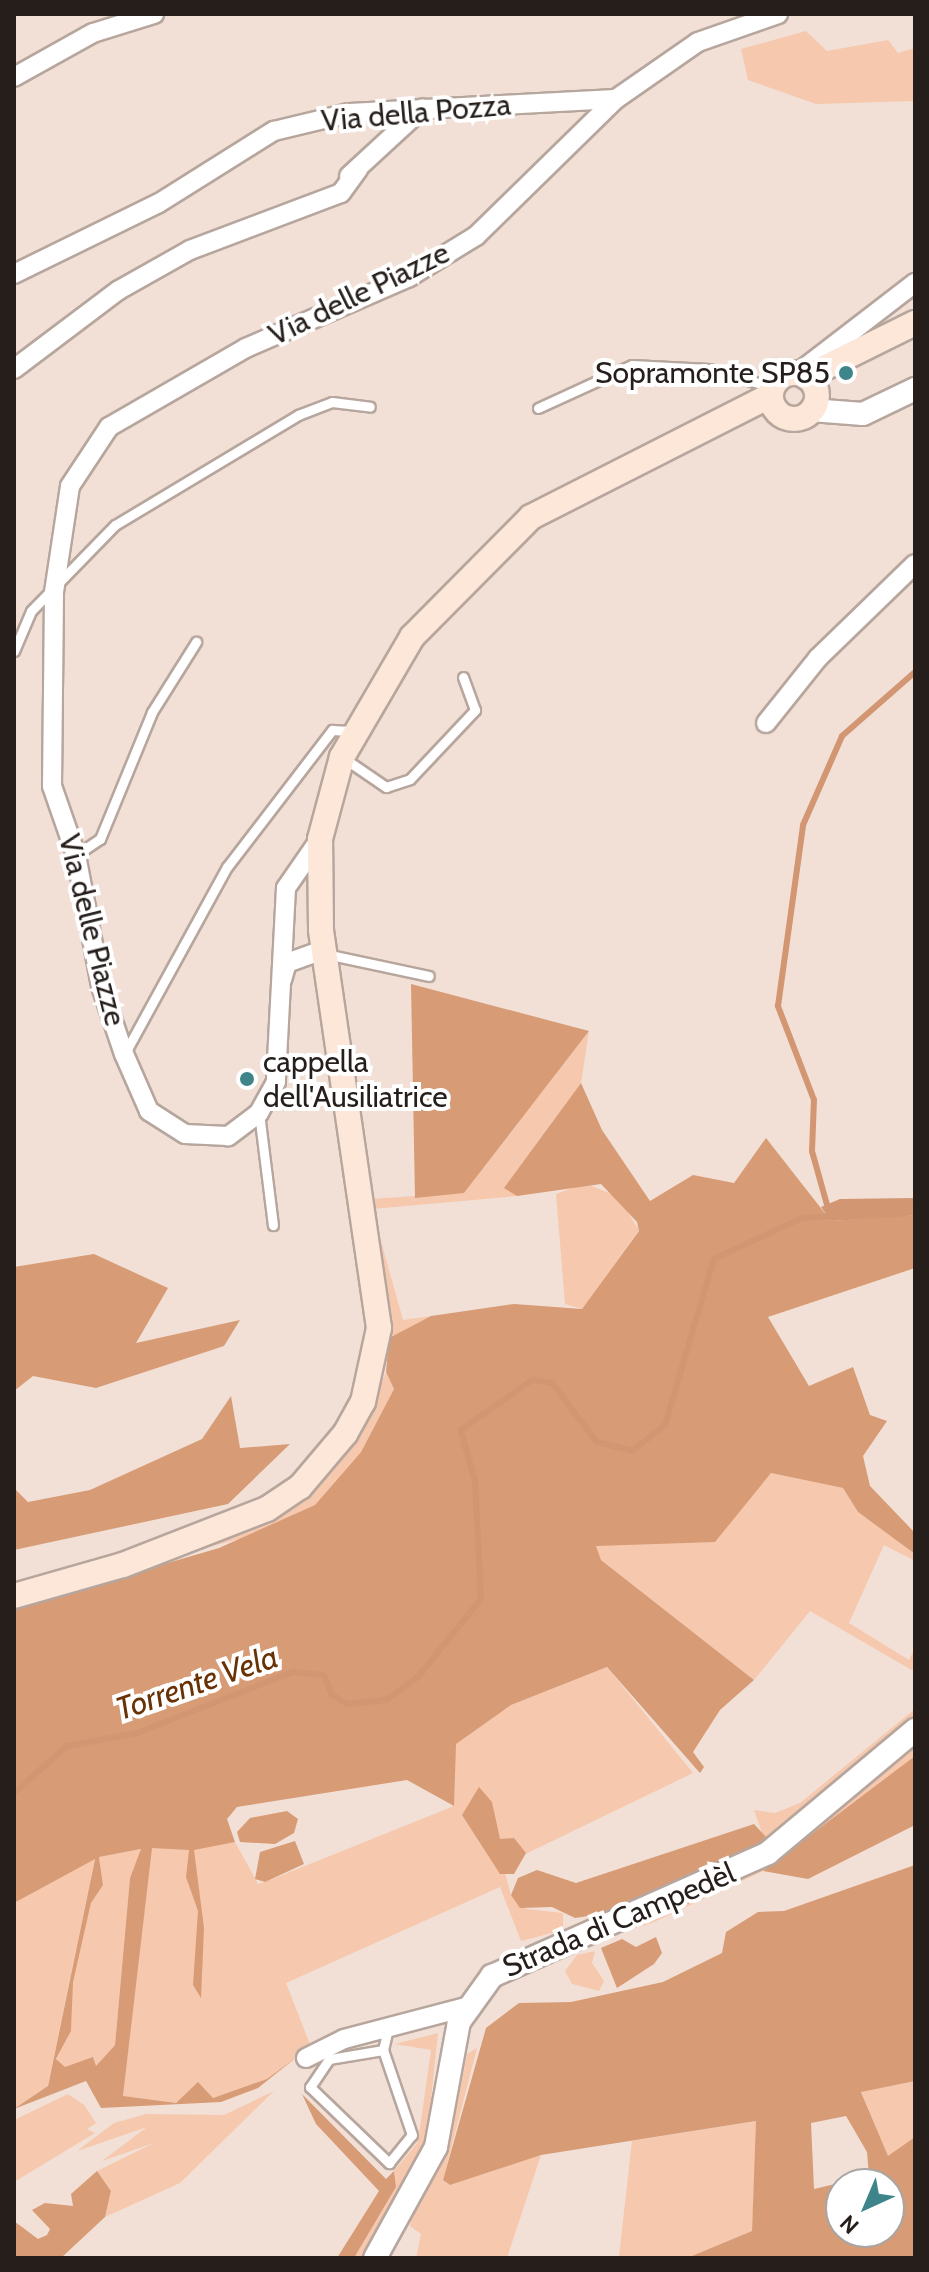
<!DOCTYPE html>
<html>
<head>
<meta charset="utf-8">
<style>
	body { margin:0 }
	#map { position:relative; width:929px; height:2272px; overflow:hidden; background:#f2e0d6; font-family:Cabin,sans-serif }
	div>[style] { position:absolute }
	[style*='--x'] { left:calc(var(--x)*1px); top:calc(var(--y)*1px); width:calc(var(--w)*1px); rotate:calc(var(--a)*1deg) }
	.green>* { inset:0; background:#f6c8ad }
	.forest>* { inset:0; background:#d79b76 }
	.water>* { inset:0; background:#d29672 }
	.stream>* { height:6px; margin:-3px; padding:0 3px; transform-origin:3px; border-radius:3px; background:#d29672 }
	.roads { filter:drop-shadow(2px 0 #b7a69d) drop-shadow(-2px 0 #b7a69d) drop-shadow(0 2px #b7a69d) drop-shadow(0 -2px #b7a69d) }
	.service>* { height:9px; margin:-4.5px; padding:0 4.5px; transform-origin:4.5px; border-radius:4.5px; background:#fff }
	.minor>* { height:18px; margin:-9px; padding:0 9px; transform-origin:9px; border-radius:9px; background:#fff }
	.tertiary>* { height:22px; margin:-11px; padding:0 11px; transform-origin:11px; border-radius:11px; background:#fff }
	.secondary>* { height:24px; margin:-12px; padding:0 12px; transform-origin:12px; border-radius:12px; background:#fde7d9 }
	.secondary>.ring { margin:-12px; padding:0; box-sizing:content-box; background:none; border:24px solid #fde7d9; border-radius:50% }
	.dots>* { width:22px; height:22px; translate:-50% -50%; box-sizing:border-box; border:4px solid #fff; border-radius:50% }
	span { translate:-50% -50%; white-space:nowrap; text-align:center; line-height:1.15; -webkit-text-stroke:8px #fff; paint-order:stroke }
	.street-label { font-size:30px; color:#251e1b }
	.poi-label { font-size:30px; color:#251e1b }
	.right { translate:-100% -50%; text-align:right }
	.left { translate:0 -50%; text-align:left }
	.water-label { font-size:32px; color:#693205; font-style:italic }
	.frame { position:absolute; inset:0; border:16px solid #251e1b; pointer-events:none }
	.north { position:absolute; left:825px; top:2168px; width:80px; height:80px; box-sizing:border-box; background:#fff; border:2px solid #a8a5a4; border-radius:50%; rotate:224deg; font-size:22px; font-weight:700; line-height:32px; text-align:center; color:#251e1b }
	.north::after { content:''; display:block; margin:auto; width:28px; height:36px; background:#3e858b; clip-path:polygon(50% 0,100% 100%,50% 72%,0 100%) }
</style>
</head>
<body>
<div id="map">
	<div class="green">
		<i style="clip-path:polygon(806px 31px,827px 51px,888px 40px,898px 53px,915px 48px,915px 101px,816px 104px,748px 80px,741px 49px)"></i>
		<i style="clip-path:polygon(589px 1031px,581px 1083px,505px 1187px,517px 1196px,372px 1209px,403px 1320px,431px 1316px,389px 1338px,369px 1199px,464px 1193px)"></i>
		<i style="clip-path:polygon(585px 1183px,618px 1197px,639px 1230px,582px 1309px,565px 1304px,556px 1194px)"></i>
		<i style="clip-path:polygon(386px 1372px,394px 1389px,361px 1452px,315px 1505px,289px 1521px,292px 1548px,235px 1540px,193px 1551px,248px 1529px,321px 1483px,359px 1437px)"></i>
		<i style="clip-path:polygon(771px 1473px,843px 1488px,858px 1512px,915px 1554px,915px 1561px,884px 1545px,849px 1623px,909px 1660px,915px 1648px,915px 1672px,810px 1611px,754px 1680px,601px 1560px,596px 1546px,609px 1541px,714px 1542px)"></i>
		<i style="clip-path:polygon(607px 1667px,693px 1773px,503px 1865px,511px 1895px,527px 1909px,563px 1913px,563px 1930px,521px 1941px,500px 1887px,286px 1983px,311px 2047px,267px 2079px,213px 2098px,198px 2083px,176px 2103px,123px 2097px,151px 1848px,235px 1842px,258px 1884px,265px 1882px,454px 1806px,455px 1744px,511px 1705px)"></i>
		<i style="clip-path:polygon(915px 1709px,915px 1717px,765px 1842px,754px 1810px,775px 1813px,800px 1803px)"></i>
		<i style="clip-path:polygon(915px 1744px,915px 1756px,866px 1798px,763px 1871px,654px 1922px,556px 1953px,761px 1867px)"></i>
		<i style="clip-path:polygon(142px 1849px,130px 1878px,115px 2045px,95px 2067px,65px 2067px,56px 2060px,71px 2031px,72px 1982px,91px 1903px,103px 1885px,99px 1857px)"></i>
		<i style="clip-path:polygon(95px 1858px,46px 2094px,14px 2109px,14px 1903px)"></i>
		<i style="clip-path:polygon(595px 1951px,592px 1963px,604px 1981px,599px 1991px,572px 1984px,565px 1971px,577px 1955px)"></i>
		<i style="clip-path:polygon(438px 2033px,427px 2137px,398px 2201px,363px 2258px,354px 2258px,396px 2187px,394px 2171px,418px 2142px,431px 2050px,395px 2044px)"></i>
		<i style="clip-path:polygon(477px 2048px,443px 2180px,450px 2185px,541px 2155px,507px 2258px,416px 2258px,421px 2234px,410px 2226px,412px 2216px,448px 2152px,467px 2054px)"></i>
		<i style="clip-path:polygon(915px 2081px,915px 2137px,888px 2157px,861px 2091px)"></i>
		<i style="clip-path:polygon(274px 2091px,180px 2183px,105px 2217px,111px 2191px,97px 2171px,154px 2143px,102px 2161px,147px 2127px,77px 2151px,114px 2123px,146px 2114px,224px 2115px)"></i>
		<i style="clip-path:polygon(68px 2094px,84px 2105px,96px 2123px,87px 2129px,95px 2133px,14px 2182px,14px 2120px)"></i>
		<i style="clip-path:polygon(757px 2121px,752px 2231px,687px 2258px,619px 2256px,632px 2141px)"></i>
	</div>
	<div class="forest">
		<i style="clip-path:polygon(411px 984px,589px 1031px,464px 1193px,415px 1198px)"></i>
		<i style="clip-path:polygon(evenodd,581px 1083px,602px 1130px,650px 1201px,693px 1175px,734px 1183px,766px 1138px,831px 1221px,915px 1215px,915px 1268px,768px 1317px,809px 1386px,853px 1367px,870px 1415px,887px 1421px,863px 1456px,870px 1486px,915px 1533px,915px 1554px,858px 1512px,843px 1488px,771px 1473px,715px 1542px,596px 1546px,601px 1560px,754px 1680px,720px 1710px,693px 1752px,704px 1767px,700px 1773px,607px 1667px,511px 1705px,456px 1744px,454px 1806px,407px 1780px,237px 1807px,227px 1819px,235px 1842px,194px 1850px,204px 1928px,201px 1998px,193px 1985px,198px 1911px,186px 1877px,189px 1850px,152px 1848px,123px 2096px,176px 2103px,198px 2082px,213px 2098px,267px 2079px,298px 2056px,258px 2088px,221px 2102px,101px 2108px,86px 2081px,14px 2109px,48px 2086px,95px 1859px,14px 1903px,14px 1608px,219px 1548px,315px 1505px,361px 1452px,394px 1389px,386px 1372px,389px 1338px,431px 1316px,514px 1304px,582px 1309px,639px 1231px,637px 1222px,601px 1184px,517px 1196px,504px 1188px,581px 1083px,141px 1849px,130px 1878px,115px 2045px,96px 2066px,93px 2057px,65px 2067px,56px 2059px,71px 2031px,73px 1982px,91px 1903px,103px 1885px,99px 1857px,141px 1849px)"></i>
		<i style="clip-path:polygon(94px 1254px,168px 1288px,136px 1343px,240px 1320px,224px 1346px,96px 1388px,33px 1376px,14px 1391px,14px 1267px)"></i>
		<i style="clip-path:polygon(231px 1396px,240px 1448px,290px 1444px,228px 1504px,14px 1550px,14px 1488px,28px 1502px,90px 1490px,202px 1439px)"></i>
		<i style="clip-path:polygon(915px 1756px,915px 1825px,808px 1879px,763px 1871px)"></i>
		<i style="clip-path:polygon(479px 1787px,492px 1802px,500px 1839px,514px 1838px,526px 1853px,514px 1874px,500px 1874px,462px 1815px)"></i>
		<i style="clip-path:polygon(287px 1811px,298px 1819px,294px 1833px,275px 1844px,240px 1842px,237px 1832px,250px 1818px)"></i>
		<i style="clip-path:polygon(754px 1824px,766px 1837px,760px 1846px,607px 1913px,575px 1918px,552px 1907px,520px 1908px,511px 1895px,518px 1878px,537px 1870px,576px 1883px)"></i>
		<i style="clip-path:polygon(295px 1841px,304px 1864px,265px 1882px,255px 1879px,260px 1852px)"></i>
		<i style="clip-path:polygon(evenodd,915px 1865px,915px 2081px,861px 2092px,888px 2156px,915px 2137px,915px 2258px,687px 2258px,752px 2231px,756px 2121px,541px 2155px,450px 2185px,443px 2180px,486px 2028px,519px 2003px,571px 2002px,663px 1982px,722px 1953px,726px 1932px,758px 1912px,784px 1911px,915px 1865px,846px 2116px,867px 2152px,869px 2176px,814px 2189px,811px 2123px,846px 2116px,915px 1865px,841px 2184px,889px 2184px,889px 2232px,841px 2232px,841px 2184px)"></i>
		<i style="clip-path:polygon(656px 1937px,662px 1953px,654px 1964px,617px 1988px,601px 1948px,622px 1939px,636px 1947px)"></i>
		<i style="clip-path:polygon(302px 2094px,386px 2179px,394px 2171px,396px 2187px,354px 2258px,337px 2258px,379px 2191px,316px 2124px)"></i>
		<i style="clip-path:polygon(97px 2171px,111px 2191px,105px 2217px,61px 2258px,14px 2258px,14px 2221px,38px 2239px,47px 2235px,50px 2229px,32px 2210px,45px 2203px,73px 2206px,71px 2194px)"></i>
	</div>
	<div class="water">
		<i style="clip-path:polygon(915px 1198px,915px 1215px,898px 1217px,831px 1221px,821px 1207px,840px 1199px)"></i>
	</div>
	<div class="stream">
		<i style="--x:829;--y:1212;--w:63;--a:-105.6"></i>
		<i style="--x:812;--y:1151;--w:51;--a:-87.8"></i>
		<i style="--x:814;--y:1100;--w:101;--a:-111"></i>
		<i style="--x:778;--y:1006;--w:183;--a:-82.1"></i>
		<i style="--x:803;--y:825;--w:97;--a:-66.3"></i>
		<i style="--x:842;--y:736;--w:97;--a:-41.2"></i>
		<i style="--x:14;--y:1793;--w:71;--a:-41.6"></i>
		<i style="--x:67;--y:1746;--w:71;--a:-10.5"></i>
		<i style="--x:137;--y:1733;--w:168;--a:-21.4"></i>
		<i style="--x:293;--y:1672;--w:31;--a:6"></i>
		<i style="--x:324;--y:1675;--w:22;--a:68"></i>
		<i style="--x:332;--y:1695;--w:17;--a:31"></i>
		<i style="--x:347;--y:1704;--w:39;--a:-6"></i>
		<i style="--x:386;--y:1700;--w:39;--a:-36"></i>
		<i style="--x:418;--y:1677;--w:100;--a:-51.1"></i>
		<i style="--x:481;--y:1599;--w:117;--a:-92.9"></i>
		<i style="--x:475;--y:1482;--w:54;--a:-105.1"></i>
		<i style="--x:461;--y:1430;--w:87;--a:-35.2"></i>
		<i style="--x:532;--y:1380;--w:20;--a:9"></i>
		<i style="--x:552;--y:1383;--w:74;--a:52.7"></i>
		<i style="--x:597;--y:1442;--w:36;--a:14"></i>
		<i style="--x:632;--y:1451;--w:42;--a:-38.2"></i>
		<i style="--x:665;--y:1425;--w:173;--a:-73.6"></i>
		<i style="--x:714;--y:1259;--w:97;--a:-25"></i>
		<i style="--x:802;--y:1218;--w:32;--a:-4"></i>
	</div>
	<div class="roads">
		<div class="service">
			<i style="--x:538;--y:408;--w:103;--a:-24.6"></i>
			<i style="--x:632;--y:365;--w:77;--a:3"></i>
			<i style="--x:709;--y:369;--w:66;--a:15.9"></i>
			<i style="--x:14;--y:651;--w:43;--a:-67"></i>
			<i style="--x:31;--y:611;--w:120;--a:-45.7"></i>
			<i style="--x:115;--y:525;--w:214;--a:-31"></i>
			<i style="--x:298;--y:415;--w:36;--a:-21"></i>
			<i style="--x:332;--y:402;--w:38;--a:7"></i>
			<i style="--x:345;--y:759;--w:50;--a:34.3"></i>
			<i style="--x:386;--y:787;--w:25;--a:-18"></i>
			<i style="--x:410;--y:779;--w:95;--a:-46.7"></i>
			<i style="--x:475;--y:710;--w:35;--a:-110"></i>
			<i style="--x:76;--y:855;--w:29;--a:-34"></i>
			<i style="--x:100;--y:839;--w:137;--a:-67.7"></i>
			<i style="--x:152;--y:712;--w:83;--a:-57.8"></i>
			<i style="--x:326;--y:954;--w:105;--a:12.1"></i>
			<i style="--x:125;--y:1053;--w:212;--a:-61.3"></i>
			<i style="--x:227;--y:867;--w:173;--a:-52.5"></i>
			<i style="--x:332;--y:730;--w:22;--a:3"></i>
			<i style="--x:259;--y:1113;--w:113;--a:82.9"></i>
			<i style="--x:383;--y:2050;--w:55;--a:170.5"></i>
			<i style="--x:329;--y:2059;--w:34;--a:124"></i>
			<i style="--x:310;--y:2087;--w:110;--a:43.9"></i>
			<i style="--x:389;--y:2163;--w:36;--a:-51"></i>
			<i style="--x:412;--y:2135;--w:90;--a:-108.8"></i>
			<i style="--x:383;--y:2050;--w:22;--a:-77"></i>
		</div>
		<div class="minor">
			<i style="--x:14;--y:77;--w:90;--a:-29.1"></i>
			<i style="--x:93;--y:33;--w:64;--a:-17.3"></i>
			<i style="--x:349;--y:176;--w:100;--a:-42.6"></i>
			<i style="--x:14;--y:274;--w:161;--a:-26.1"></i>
			<i style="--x:159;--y:203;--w:136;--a:-32.1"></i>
			<i style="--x:274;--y:131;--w:77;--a:-13.5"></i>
			<i style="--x:349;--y:113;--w:267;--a:-3"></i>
			<i style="--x:14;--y:369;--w:131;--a:-37"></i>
			<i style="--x:119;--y:290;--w:81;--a:-29.4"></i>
			<i style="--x:190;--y:250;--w:161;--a:-20.7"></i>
			<i style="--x:341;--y:193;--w:29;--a:-54"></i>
			<i style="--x:798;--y:373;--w:148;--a:-37.6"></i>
			<i style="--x:766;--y:723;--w:83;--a:-51.3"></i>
			<i style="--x:818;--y:658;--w:135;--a:-44.1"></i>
			<i style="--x:320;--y:839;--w:60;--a:124.8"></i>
			<i style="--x:286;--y:888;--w:194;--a:93"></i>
			<i style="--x:276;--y:1082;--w:35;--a:119"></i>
			<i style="--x:259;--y:1113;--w:39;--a:143"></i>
			<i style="--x:228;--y:1136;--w:43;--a:-177.3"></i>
			<i style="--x:185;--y:1134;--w:43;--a:-147.4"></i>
			<i style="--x:149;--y:1111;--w:62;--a:-113.7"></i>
			<i style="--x:124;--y:1054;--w:72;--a:-108.7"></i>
			<i style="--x:101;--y:986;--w:133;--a:-100.8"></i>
			<i style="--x:76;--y:855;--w:73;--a:-109.2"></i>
			<i style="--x:52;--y:786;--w:194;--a:-89.4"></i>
			<i style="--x:54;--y:592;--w:107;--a:-81.4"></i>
			<i style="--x:70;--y:486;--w:71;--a:-56.5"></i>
			<i style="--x:109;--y:427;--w:158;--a:-30"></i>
			<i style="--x:246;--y:348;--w:178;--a:-23.5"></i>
			<i style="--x:409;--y:277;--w:79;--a:-31.5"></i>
			<i style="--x:476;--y:236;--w:196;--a:-44.4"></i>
			<i style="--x:616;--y:99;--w:100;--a:-34.8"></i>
			<i style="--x:698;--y:42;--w:85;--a:-19.3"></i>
			<i style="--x:282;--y:980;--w:18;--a:-74"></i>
			<i style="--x:287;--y:963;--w:38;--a:-20"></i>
			<i style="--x:306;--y:2058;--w:42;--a:-26.6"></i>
			<i style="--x:344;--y:2039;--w:126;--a:-14.7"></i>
		</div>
		<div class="tertiary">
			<i style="--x:811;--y:410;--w:52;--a:4.4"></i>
			<i style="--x:863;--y:414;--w:58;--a:-25.7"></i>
			<i style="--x:375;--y:2258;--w:127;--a:-61.2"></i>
			<i style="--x:436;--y:2147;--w:127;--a:-79.6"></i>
			<i style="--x:459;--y:2022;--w:57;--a:-54.3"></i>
			<i style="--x:492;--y:1976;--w:302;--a:-24"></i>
			<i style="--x:768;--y:1853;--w:192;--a:-39.9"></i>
		</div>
		<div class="secondary">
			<i class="ring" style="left:771px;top:373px;width:22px;height:22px"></i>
			<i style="--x:806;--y:377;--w:122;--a:-26.4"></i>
			<i style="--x:14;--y:1596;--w:113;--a:-15.9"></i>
			<i style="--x:123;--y:1565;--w:155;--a:-21.3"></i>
			<i style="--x:267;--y:1509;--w:40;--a:-34"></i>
			<i style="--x:300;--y:1487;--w:70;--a:-49.7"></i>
			<i style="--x:345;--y:1434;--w:37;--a:-61"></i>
			<i style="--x:363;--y:1402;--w:76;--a:-77.8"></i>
			<i style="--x:379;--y:1328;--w:402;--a:-98.3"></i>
			<i style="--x:321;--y:930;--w:91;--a:-90.6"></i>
			<i style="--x:320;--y:839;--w:85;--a:-75"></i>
			<i style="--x:342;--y:757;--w:139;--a:-59.7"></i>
			<i style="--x:412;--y:637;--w:169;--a:-45.2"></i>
			<i style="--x:531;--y:517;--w:268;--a:-26.9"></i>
		</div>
	</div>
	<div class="dots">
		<i style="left:846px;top:373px;background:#3e858b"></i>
		<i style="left:247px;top:1079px;background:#3e858b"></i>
	</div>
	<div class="street-label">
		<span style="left:416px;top:113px;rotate:-5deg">Via della Pozza</span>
		<span style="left:359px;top:294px;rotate:-26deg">Via delle Piazze</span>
		<span style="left:92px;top:930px;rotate:76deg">Via delle Piazze</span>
		<span style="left:619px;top:1920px;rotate:-23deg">Strada di Campedèl</span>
	</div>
	<div class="poi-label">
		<span class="right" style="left:830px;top:373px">Sopramonte SP85</span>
		<span class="left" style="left:263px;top:1079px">cappella<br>dell'Ausiliatrice</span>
	</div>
	<div class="water-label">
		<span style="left:197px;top:1683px;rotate:-19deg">Torrente Vela</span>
	</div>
	<div class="frame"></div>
	<div class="north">N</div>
</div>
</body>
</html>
